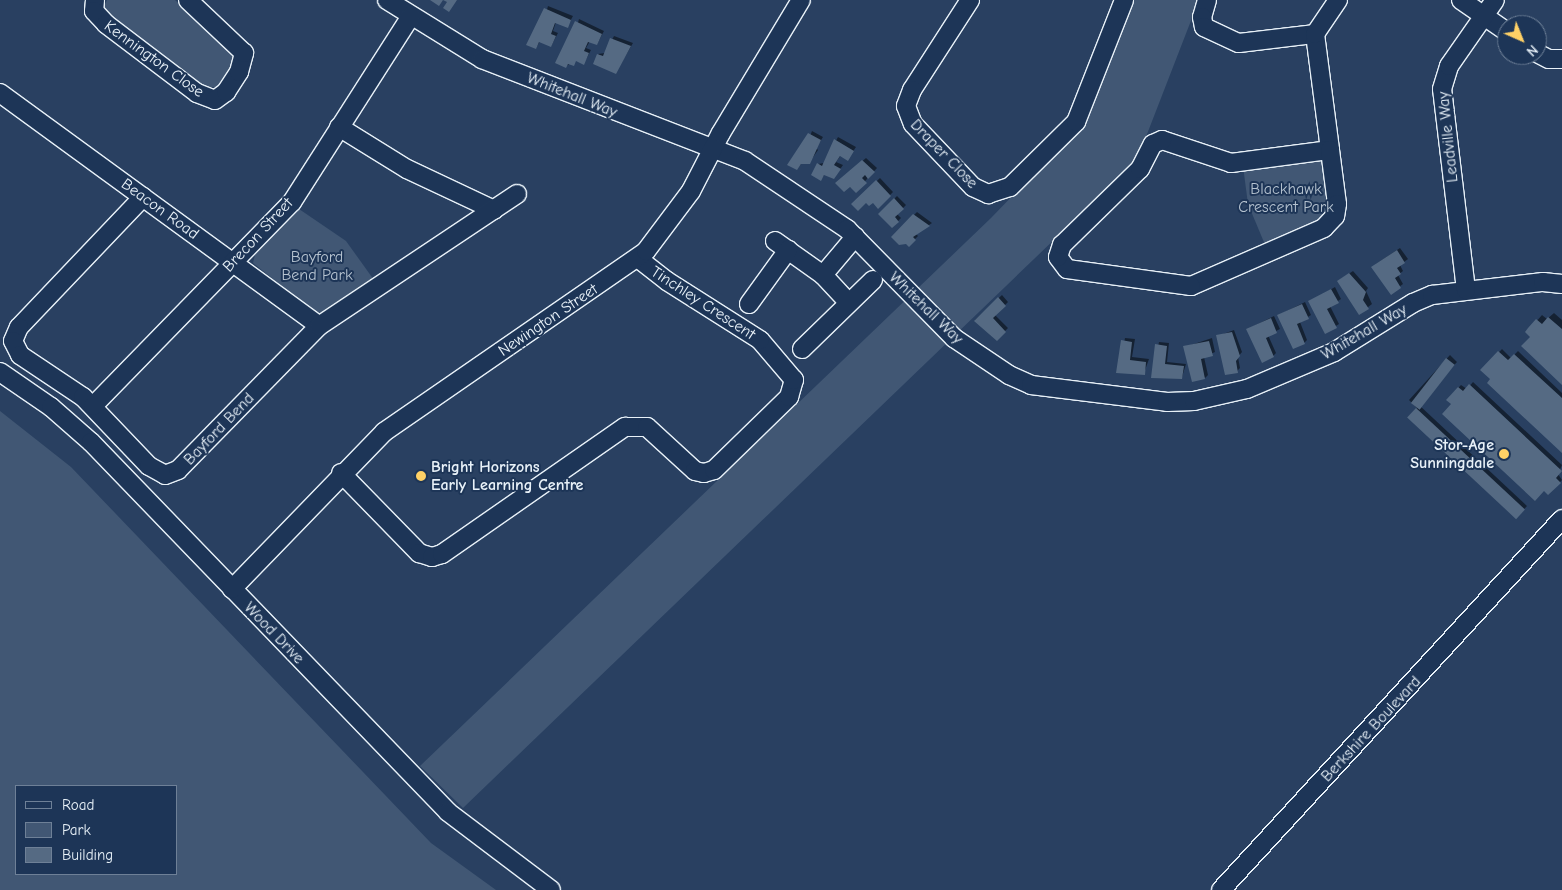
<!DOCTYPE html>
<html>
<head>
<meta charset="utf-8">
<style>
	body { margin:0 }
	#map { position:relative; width:1562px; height:890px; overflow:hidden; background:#294061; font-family:"Comic Neue",sans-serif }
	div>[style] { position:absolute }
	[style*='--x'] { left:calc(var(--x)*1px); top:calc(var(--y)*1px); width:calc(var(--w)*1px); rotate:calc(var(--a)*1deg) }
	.green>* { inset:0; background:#415774 }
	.shadow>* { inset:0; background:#0007 }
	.building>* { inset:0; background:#556a83; transform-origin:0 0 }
	.roads { filter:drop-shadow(1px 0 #e8f1f8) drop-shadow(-1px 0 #e8f1f8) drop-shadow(0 1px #e8f1f8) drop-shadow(0 -1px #e8f1f8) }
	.minor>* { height:18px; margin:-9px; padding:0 9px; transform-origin:9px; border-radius:9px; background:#1d3557 }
	.dots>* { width:14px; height:14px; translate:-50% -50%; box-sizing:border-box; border:2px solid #1d3557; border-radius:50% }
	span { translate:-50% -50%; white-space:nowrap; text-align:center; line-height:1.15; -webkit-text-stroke:4px #1d3557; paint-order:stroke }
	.street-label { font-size:16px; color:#e8f1f8 }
	.park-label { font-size:16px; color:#b6c3d0 }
	.poi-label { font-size:16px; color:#e8f1f8; font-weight:700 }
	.right { translate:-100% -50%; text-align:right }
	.left { translate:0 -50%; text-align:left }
	.legend { position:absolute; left:15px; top:785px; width:162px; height:90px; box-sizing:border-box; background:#1d3557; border:1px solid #6e8097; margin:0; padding:6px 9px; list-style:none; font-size:15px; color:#e8f1f8 }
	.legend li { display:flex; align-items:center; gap:10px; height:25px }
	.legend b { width:25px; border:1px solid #6e8097 }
	.north { position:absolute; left:1497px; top:15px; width:50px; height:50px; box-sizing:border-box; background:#1d3557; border:1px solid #6e8097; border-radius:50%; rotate:136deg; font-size:14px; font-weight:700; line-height:20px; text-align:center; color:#e8f1f8 }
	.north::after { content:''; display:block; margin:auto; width:18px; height:22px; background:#ffd166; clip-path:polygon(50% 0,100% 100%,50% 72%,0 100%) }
</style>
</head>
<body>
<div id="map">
	<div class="green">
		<i style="clip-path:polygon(107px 0,175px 0,231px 51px,233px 63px,217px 87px,206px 87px,107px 13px,104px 6px)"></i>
		<i style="clip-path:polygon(1131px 0,1199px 0,1137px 160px,463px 808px,420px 766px,991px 218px,1075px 131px)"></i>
		<i style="clip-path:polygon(1317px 159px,1324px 163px,1332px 205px,1327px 218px,1266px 247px,1248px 204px,1243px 166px)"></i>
		<i style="clip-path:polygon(299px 209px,346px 241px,374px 280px,323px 313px,314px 312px,253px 263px,255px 255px)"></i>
		<i style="clip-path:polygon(evenodd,0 411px,71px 467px,431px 843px,496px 890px,0 890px,0 411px,16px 786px,176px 786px,176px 874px,16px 874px,16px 786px)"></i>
	</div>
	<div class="shadow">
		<i style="clip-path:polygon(548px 6px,573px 16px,567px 27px,556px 22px,553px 31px,558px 33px,551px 46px,540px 41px,536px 48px)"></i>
		<i style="clip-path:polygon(579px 19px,604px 31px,597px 44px,590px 41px,586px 48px,591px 50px,584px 63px,577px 60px,566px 66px)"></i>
		<i style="clip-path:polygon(614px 36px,633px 43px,616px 72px,598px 54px,605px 53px)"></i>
		<i style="clip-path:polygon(812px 131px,823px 137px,816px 148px,818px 150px,809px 163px,802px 163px,797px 169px)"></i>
		<i style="clip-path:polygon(838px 137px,856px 147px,848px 159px,841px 155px,836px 162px,843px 165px,834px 178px,825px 174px,821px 179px,818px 164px,824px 163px)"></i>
		<i style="clip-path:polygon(866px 158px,877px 168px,856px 191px,840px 180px)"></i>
		<i style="clip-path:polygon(880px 178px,893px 192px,878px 207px,873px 201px,853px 204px)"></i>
		<i style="clip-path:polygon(897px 196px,906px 205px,897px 214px,901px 218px,892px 227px,879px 214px)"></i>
		<i style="clip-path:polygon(917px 212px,932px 223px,916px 234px,918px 236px,909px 245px,892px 237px)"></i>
		<i style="clip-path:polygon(1400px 248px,1408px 259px,1400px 265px,1403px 271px,1398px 275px,1403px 284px,1391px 293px,1376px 264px)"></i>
		<i style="clip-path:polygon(1353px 271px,1368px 288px,1366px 291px,1372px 304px,1359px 314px,1341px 279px)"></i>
		<i style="clip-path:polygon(1335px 287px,1341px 299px,1330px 306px,1339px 324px,1326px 332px,1309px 302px)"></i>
		<i style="clip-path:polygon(1002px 295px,1008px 302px,995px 315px,1008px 328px,997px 339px,975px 320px)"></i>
		<i style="clip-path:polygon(1305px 302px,1311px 315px,1300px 322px,1307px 340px,1304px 343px,1279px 315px)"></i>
		<i style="clip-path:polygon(1554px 313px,1562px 320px,1562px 383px,1527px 332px,1542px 315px,1547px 319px)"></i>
		<i style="clip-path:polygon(1274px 316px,1280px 329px,1268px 335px,1276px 353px,1273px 356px,1248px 329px)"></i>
		<i style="clip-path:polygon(1234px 330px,1242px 352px,1238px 357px,1240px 368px,1237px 371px,1218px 336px)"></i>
		<i style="clip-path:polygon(1125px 338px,1135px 339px,1132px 357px,1149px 359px,1144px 373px,1118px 372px)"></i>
		<i style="clip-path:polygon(1212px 338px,1215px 352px,1204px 357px,1208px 375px,1205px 378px,1185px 347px)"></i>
		<i style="clip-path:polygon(1159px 342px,1169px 343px,1167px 362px,1186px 364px,1182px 377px,1152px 376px)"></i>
		<i style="clip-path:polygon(1502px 349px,1511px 358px,1518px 351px,1562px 393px,1562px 452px,1482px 370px)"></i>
		<i style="clip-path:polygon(1450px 355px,1457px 362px,1418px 404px,1527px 506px,1517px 517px,1409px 417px,1417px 408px,1409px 400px)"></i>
		<i style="clip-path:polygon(1473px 382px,1562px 465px,1558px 474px,1562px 480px,1548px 494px,1452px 404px,1450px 396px,1461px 385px,1467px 389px)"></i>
	</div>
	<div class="building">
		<i style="clip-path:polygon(430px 0,457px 0,449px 12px,443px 8px,447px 2px,443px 0,439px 6px)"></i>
		<i style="clip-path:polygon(544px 8px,571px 20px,568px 28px,555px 23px,551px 34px,556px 36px,551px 47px,539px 42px,536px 49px,526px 45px)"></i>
		<i style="clip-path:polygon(575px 21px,602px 34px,597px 45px,588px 42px,584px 51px,589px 53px,584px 65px,576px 61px,574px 66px,568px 64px,566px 68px,555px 63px)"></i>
		<i style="clip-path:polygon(610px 38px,631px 46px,616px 74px,593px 64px,597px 54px,603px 56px)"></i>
		<i style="clip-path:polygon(808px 133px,821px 140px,810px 164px,801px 164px,797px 170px,787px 165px)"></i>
		<i style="clip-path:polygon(834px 139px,854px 151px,848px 161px,840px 156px,834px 165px,841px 169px,834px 179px,824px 175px,821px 181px,811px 175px,817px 163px,822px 166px)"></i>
		<i style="clip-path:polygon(862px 160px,875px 172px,868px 179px,865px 175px,862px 178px,867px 183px,856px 193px,850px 187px,844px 192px,835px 183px)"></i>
		<i style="clip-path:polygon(876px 180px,891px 196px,878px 209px,873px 203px,869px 206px,866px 203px,858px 211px,851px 204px)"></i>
		<i style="clip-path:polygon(894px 198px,904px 209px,895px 217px,899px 222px,892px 228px,878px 214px)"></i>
		<i style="clip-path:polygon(913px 214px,930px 226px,913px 237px,916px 240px,909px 247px,906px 244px,899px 245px,891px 237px)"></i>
		<i style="clip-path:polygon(1397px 250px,1405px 263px,1397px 268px,1401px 274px,1395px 278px,1401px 288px,1391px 295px,1371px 267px)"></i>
		<i style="clip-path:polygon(1349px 273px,1366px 292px,1363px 300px,1369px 309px,1359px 315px,1337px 281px)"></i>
		<i style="clip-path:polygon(1331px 289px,1339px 303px,1327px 309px,1337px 328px,1325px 334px,1308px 301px)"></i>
		<i style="clip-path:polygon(998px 297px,1006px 306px,993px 318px,1006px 332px,997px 341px,974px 321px)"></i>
		<i style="clip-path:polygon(1302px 304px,1309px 319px,1297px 324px,1305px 344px,1293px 349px,1277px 315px)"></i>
		<i style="clip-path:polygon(1548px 317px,1562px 329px,1562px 385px,1521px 346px,1530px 337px,1525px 332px,1528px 328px,1536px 319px,1542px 324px)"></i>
		<i style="clip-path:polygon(1271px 318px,1277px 333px,1266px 338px,1274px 357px,1262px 363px,1246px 329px)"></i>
		<i style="clip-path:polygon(1232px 332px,1240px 356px,1236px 361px,1238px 373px,1225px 375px,1216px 335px)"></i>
		<i style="clip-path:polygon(1121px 340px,1132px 342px,1130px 360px,1146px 362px,1145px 375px,1116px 373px)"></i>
		<i style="clip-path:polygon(1209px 341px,1213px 356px,1201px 359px,1205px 379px,1192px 382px,1183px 346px)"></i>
		<i style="clip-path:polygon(1155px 344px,1167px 346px,1165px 364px,1184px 366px,1182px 379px,1151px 378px)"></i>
		<i style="clip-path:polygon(1498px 351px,1508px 360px,1514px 354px,1562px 398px,1562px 453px,1487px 383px,1490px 379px,1480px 370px)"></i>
		<i style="left:1446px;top:358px;width:11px;height:57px;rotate:38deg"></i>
		<i style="clip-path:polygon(1469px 384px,1562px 471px,1556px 478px,1561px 483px,1548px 495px,1544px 491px,1535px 501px,1442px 414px,1451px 404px,1446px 400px,1458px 387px,1463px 391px)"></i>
		<i style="left:1416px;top:408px;width:149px;height:13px;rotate:43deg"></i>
	</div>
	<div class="roads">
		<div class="minor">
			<i style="--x:95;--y:0;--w:11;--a:95"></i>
			<i style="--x:94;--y:11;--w:18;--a:47"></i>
			<i style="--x:106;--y:24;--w:114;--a:37.2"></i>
			<i style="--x:197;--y:93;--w:19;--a:21"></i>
			<i style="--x:215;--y:100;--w:14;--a:-36"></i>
			<i style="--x:226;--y:92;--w:24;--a:-57"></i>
			<i style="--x:239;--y:72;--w:20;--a:-75"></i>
			<i style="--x:244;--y:53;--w:77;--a:-136.6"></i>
			<i style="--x:387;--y:0;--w:112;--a:31.8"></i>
			<i style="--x:482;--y:59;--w:282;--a:21.2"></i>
			<i style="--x:745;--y:161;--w:123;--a:33.7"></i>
			<i style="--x:847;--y:229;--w:153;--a:45.5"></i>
			<i style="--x:954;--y:338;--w:66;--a:33.9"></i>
			<i style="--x:1009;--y:375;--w:24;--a:24"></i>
			<i style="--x:1031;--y:385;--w:137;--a:7.1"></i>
			<i style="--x:1167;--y:402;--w:27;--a:-2"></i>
			<i style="--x:1194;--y:401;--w:54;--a:-12.8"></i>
			<i style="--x:1247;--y:389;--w:95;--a:-23"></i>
			<i style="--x:1334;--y:352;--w:93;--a:-31.8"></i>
			<i style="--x:1413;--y:303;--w:21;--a:-23"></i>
			<i style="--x:1432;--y:295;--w:112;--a:-6.7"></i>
			<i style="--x:1543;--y:282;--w:19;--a:6"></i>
			<i style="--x:970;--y:0;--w:107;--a:122.8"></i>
			<i style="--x:912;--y:90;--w:17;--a:111"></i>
			<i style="--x:906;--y:106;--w:19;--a:69"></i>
			<i style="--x:913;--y:124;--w:87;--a:46.4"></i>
			<i style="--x:973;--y:187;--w:17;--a:25"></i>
			<i style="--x:988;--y:194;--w:23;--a:-18"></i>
			<i style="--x:1010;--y:187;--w:93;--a:-44.6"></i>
			<i style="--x:1076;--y:122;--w:131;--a:-68.5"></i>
			<i style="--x:1207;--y:0;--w:18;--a:106"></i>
			<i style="--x:1202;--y:17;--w:10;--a:79"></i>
			<i style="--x:1204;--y:27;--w:38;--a:25"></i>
			<i style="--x:1239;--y:43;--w:77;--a:-6.8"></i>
			<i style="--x:1461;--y:0;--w:56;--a:34.8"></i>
			<i style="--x:1315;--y:34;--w:117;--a:82.6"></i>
			<i style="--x:1315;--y:34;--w:41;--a:-55.9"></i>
			<i style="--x:1537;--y:53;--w:13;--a:27"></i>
			<i style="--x:1549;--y:59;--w:13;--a:0"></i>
			<i style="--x:0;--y:93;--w:395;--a:36.1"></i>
			<i style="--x:339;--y:127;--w:80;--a:31.7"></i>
			<i style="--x:407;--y:169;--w:96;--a:25.2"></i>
			<i style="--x:1162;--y:140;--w:73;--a:18.4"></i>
			<i style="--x:1231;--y:163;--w:100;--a:-7.5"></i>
			<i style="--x:1330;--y:150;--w:54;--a:82.6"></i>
			<i style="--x:1337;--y:204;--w:12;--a:99"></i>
			<i style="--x:1335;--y:216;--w:16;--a:133"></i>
			<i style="--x:1324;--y:228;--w:145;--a:156.4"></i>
			<i style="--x:1191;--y:286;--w:125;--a:-172.2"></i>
			<i style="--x:1067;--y:269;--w:15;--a:-127"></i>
			<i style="--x:1058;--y:257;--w:13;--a:-72"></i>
			<i style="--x:1062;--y:245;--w:109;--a:-44.3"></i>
			<i style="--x:1140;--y:169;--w:28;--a:-63"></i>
			<i style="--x:1153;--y:144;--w:10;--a:-24"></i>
			<i style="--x:143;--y:197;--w:180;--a:133.6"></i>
			<i style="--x:19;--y:327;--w:15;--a:113"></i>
			<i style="--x:13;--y:341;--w:16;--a:63"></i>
			<i style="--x:20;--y:355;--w:76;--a:33.7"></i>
			<i style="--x:83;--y:397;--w:95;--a:46.3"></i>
			<i style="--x:149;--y:466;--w:18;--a:29"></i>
			<i style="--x:165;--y:475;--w:14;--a:-21"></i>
			<i style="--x:178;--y:470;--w:202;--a:-45.6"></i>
			<i style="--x:319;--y:326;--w:238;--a:-33.7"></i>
			<i style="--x:775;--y:241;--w:59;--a:35.3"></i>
			<i style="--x:823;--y:275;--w:38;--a:47"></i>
			<i style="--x:823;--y:275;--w:50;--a:-49.9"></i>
			<i style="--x:1466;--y:290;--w:202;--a:-96.8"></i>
			<i style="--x:1442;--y:89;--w:24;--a:-73"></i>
			<i style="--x:1449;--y:66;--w:80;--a:-55.1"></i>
			<i style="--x:749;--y:304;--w:67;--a:-54.2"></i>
			<i style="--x:802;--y:349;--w:99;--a:-44.2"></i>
			<i style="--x:0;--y:372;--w:62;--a:34.5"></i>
			<i style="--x:51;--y:407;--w:53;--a:41.2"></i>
			<i style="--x:91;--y:442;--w:514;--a:46.02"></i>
			<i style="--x:448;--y:812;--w:129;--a:37.1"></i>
			<i style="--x:93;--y:406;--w:285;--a:-45.7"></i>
			<i style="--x:292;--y:202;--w:221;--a:-57.4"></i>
			<i style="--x:341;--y:473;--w:112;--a:45.7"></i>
			<i style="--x:419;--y:553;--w:14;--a:17"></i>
			<i style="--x:432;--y:557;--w:10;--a:-17"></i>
			<i style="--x:442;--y:554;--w:223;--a:-34.8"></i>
			<i style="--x:625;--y:427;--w:22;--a:0"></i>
			<i style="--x:647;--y:427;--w:65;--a:42.5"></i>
			<i style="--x:695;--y:471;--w:9;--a:13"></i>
			<i style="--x:704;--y:473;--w:10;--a:-17"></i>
			<i style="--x:714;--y:470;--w:105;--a:-44.2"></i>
			<i style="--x:789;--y:397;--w:18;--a:-74"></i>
			<i style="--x:794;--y:380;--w:52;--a:-130.4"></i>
			<i style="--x:760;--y:340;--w:110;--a:-147.6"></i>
			<i style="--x:667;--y:281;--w:37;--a:-142"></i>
			<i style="--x:232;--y:589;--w:219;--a:-45.9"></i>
			<i style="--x:384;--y:432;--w:318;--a:-34.6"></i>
			<i style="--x:646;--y:251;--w:75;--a:-53.1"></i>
			<i style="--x:691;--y:191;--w:65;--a:-62.7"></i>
			<i style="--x:721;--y:133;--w:155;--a:-59"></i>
			<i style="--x:1221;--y:890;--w:504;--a:-47.41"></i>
		</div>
	</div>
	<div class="dots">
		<i style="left:1504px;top:454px;background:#ffd166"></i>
		<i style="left:421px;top:476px;background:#ffd166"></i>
	</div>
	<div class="street-label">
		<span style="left:154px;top:59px;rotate:36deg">Kennington Close</span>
		<span style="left:572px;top:95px;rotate:22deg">Whitehall Way</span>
		<span style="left:1448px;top:137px;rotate:-96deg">Leadville Way</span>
		<span style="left:944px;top:154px;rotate:46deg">Draper Close</span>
		<span style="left:160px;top:209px;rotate:36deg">Beacon Road</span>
		<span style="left:258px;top:235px;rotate:-47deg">Brecon Street</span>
		<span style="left:703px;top:303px;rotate:33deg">Tinchley Crescent</span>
		<span style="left:926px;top:308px;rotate:44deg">Whitehall Way</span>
		<span style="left:548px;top:320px;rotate:-34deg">Newington Street</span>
		<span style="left:1364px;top:332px;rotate:-30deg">Whitehall Way</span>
		<span style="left:219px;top:429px;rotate:-46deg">Bayford Bend</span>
		<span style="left:274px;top:633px;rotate:46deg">Wood Drive</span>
		<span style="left:1371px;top:729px;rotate:-47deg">Berkshire Boulevard</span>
	</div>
	<div class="park-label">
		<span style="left:1286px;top:198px">Blackhawk<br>Crescent Park</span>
		<span style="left:317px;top:266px">Bayford<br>Bend Park</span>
	</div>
	<div class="poi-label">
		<span class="right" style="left:1494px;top:454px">Stor-Age<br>Sunningdale</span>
		<span class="left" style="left:431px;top:476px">Bright Horizons<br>Early Learning Centre</span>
	</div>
	<ul class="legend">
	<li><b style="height:6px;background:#1d3557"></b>Road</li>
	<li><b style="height:14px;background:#415774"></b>Park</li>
	<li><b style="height:14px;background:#556a83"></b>Building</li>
	</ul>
	<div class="north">N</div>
</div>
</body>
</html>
